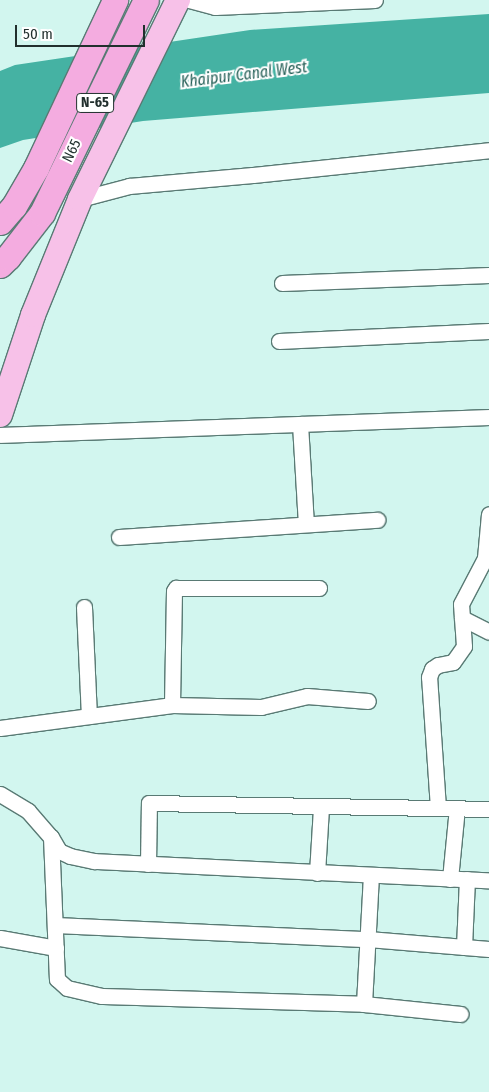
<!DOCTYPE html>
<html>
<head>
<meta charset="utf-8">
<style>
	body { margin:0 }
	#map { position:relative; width:489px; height:1092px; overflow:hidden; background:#d2f6ef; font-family:"Fira Sans Condensed",sans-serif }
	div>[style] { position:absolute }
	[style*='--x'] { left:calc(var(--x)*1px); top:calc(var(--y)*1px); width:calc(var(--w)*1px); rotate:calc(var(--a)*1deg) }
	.water>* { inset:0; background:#45b2a3 }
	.roads { filter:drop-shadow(1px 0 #597a74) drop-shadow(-1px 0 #597a74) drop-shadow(0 1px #597a74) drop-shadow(0 -1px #597a74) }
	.minor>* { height:15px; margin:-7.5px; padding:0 7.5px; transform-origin:7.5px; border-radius:7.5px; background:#fff }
	.primary>* { height:24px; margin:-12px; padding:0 12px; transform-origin:12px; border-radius:12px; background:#f7c1e8 }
	.trunk>* { height:25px; margin:-12.5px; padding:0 12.5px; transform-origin:12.5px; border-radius:12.5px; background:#f4ace0 }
	span { translate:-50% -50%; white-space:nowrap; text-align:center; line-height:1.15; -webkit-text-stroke:4px #fff; paint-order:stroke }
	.shield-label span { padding:1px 4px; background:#fff; border:1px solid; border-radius:4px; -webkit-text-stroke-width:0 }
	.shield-label { font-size:14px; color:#212f2d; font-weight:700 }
	.street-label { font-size:15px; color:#212f2d }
	.water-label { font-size:16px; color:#256058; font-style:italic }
	.scale { position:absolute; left:15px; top:25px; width:130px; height:22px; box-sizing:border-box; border:2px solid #212f2d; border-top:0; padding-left:6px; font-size:15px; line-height:18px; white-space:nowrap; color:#212f2d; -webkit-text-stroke:4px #fff; paint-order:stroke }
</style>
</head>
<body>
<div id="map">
	<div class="water">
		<i style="clip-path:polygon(489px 14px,489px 93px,143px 121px,23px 140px,0 148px,0 71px,15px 65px,250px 30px)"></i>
	</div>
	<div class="roads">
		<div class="minor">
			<i style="--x:189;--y:0;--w:27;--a:15"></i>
			<i style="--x:215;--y:7;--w:160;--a:-2.5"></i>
			<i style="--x:80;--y:199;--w:51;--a:-14.9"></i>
			<i style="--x:129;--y:186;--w:124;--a:-5.1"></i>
			<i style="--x:253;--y:175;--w:237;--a:-6"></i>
			<i style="--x:282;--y:283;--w:207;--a:-2.2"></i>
			<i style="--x:279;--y:341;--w:210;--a:-2.7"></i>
			<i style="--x:300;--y:424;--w:100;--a:86.6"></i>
			<i style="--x:0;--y:435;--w:489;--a:-2.1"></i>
			<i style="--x:119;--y:537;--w:259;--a:-3.8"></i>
			<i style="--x:84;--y:607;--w:109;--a:87.4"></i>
			<i style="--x:462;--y:618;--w:30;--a:27"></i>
			<i style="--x:172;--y:705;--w:114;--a:-89"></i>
			<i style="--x:174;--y:591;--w:4;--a:-56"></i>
			<i style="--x:176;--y:588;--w:143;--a:0"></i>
			<i style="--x:0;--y:728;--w:174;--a:-7.6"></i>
			<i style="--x:172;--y:705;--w:89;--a:1.3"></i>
			<i style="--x:261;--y:707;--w:47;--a:-13.4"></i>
			<i style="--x:307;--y:696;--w:61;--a:4.7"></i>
			<i style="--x:0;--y:794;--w:33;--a:31"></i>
			<i style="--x:28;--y:811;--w:35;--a:49"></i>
			<i style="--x:51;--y:837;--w:16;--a:60"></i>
			<i style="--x:59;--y:851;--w:12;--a:24"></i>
			<i style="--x:70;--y:856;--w:25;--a:12"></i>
			<i style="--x:94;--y:861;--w:395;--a:2.8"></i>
			<i style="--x:438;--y:808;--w:131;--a:-93.9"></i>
			<i style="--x:429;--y:677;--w:9;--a:-69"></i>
			<i style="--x:432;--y:669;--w:7;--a:-34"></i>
			<i style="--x:438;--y:665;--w:15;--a:-11"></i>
			<i style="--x:453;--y:662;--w:19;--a:-55"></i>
			<i style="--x:464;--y:646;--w:42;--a:-94.1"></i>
			<i style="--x:461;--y:604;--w:52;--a:-62.4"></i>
			<i style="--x:485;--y:558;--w:44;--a:-84.8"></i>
			<i style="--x:51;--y:837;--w:142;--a:87.6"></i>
			<i style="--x:57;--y:979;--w:13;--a:42"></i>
			<i style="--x:67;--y:988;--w:36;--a:13"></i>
			<i style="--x:102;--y:996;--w:262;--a:1.7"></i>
			<i style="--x:364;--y:1004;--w:129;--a:-86.9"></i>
			<i style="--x:148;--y:864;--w:61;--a:-89.1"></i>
			<i style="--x:149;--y:803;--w:340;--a:1"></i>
			<i style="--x:317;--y:873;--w:65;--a:-86.5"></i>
			<i style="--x:450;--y:879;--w:71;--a:-84.4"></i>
			<i style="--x:55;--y:925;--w:313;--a:2.6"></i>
			<i style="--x:368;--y:939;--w:121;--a:4.7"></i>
			<i style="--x:0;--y:938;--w:57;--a:10.1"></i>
			<i style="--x:464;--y:947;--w:68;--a:-87.5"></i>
			<i style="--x:364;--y:1004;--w:97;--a:5.9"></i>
		</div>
		<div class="primary">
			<i style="--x:0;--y:415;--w:105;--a:-71.7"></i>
			<i style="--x:33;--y:315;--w:125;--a:-67.9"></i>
			<i style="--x:80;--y:199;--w:222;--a:-63.8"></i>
		</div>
		<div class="trunk">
			<i style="--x:0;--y:222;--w:21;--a:-49"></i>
			<i style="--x:14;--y:206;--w:44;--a:-59.9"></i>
			<i style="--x:36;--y:168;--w:186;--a:-64.8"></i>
			<i style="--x:0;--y:265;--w:11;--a:-45"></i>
			<i style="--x:8;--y:257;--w:56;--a:-52.3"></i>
			<i style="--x:42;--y:213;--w:237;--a:-64"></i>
		</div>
	</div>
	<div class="shield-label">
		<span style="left:95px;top:103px">N-65</span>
	</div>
	<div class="street-label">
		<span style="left:72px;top:151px;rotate:-64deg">N65</span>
	</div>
	<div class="water-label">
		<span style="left:244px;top:75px;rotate:-7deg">Khaipur Canal West</span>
	</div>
	<div class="scale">50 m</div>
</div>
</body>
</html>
